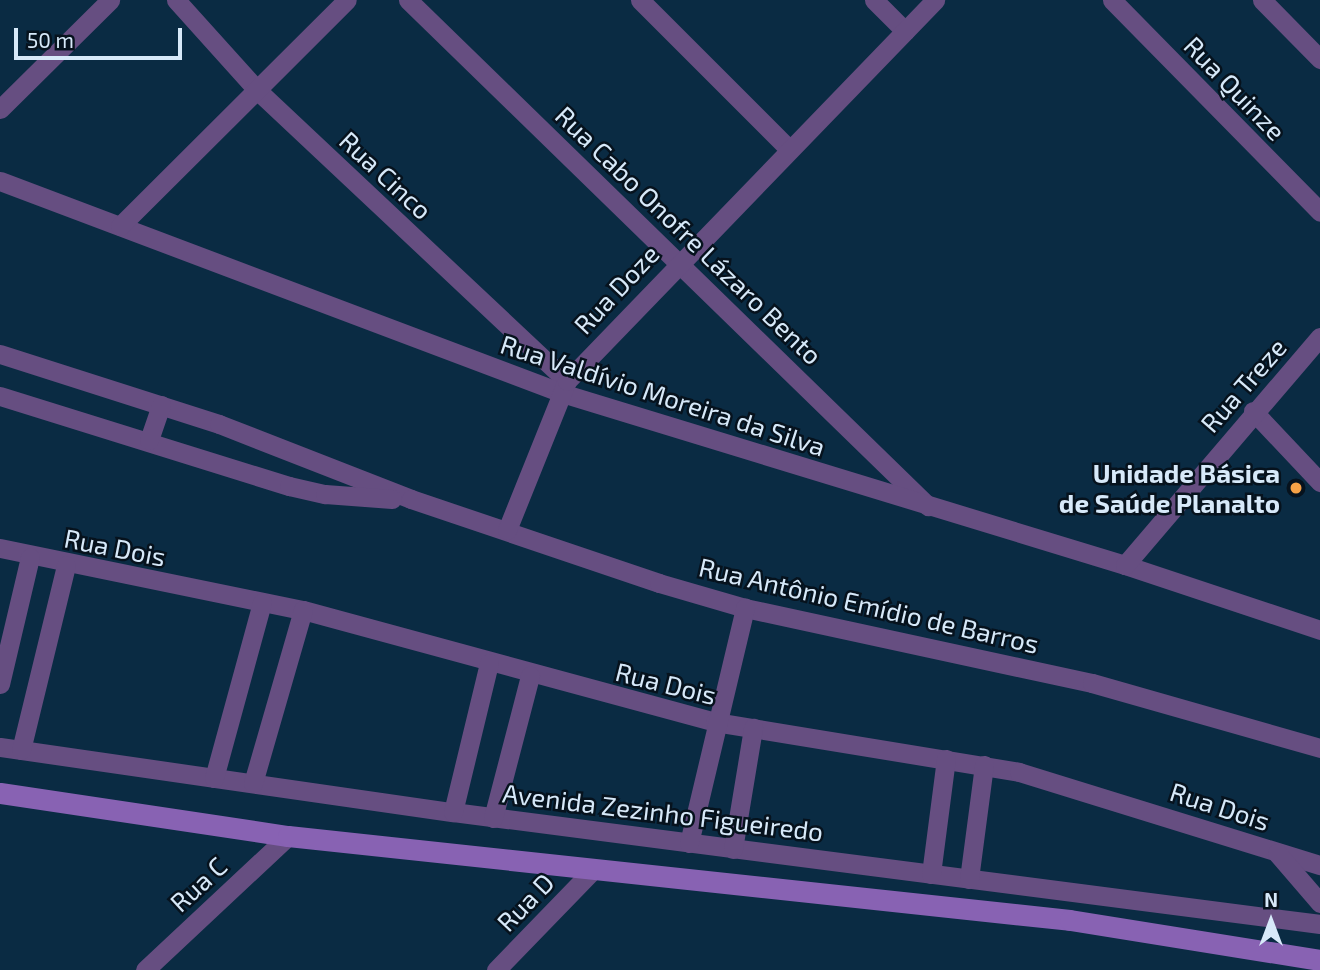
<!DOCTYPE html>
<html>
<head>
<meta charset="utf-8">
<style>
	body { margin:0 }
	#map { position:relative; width:1320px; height:970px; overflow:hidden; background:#0a2b43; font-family:"Exo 2",sans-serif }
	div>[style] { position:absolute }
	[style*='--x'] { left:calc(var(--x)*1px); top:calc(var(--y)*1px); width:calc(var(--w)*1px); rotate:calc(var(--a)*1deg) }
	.minor>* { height:19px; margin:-9.5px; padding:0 9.5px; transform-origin:9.5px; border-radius:9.5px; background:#664e81 }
	.secondary>* { height:21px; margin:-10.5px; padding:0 10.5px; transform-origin:10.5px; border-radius:10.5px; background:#8862b3 }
	.dots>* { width:19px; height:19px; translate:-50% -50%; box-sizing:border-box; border:4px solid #06121d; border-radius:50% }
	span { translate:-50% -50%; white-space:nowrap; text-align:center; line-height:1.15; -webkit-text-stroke:5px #06121d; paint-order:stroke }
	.street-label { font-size:26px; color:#d7e9f9 }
	.poi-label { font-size:26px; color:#d7e9f9; font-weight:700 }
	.right { translate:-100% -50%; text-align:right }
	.north { position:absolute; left:1236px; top:886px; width:70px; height:70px; -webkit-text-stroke:5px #06121d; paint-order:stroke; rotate:0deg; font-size:19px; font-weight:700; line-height:28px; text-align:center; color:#d7e9f9 }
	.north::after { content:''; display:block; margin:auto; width:24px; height:32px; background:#d7e9f9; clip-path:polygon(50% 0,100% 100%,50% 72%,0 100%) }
	.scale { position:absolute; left:14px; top:28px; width:168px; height:32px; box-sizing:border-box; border:4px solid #d7e9f9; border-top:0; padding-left:9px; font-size:21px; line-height:24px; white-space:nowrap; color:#d7e9f9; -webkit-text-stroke:5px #06121d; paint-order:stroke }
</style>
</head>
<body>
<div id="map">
	<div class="minor">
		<i style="--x:176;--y:0;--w:121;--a:48"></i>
		<i style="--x:257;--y:90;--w:425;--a:43.2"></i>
		<i style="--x:408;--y:0;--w:726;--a:44.22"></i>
		<i style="--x:640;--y:0;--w:211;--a:45"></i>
		<i style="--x:874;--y:0;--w:44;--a:45"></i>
		<i style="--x:1112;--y:0;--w:297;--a:45.5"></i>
		<i style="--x:1262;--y:0;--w:83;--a:45.5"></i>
		<i style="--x:0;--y:109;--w:155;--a:-44.7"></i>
		<i style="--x:0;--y:181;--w:604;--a:20.66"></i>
		<i style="--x:565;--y:394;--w:586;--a:16.98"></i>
		<i style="--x:1125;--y:565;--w:206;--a:18.4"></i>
		<i style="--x:120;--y:226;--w:320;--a:-44.9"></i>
		<i style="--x:0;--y:354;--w:230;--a:17.7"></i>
		<i style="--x:219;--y:424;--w:206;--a:21.3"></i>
		<i style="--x:411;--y:499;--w:262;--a:18.7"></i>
		<i style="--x:659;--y:583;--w:90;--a:16.2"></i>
		<i style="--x:745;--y:608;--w:355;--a:12.2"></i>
		<i style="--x:1092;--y:683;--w:237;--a:15.9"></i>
		<i style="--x:0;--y:396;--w:303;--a:17.3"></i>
		<i style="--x:289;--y:486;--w:37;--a:13"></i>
		<i style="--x:325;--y:494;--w:67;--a:4.3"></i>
		<i style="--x:1253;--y:411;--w:98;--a:46.7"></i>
		<i style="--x:149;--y:440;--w:37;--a:-71"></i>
		<i style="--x:507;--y:530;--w:161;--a:-68.1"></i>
		<i style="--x:567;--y:381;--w:530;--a:-45.99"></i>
		<i style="--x:0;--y:548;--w:309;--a:11.6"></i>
		<i style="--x:303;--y:610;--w:427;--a:15.2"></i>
		<i style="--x:715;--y:722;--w:308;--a:9.3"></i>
		<i style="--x:1019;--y:772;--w:315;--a:17.2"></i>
		<i style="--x:1125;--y:565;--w:300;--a:-49.5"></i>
		<i style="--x:0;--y:684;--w:130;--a:-76.7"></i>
		<i style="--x:0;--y:747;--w:458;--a:8.2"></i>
		<i style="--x:453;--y:812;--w:874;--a:7.36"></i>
		<i style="--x:21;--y:750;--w:190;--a:-76.3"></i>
		<i style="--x:214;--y:778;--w:182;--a:-74.7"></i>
		<i style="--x:253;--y:783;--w:180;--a:-73.9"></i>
		<i style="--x:453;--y:812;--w:153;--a:-76.4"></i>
		<i style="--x:493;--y:818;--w:147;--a:-75.4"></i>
		<i style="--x:689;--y:843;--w:242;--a:-76.6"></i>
		<i style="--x:733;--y:849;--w:123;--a:-80.6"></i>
		<i style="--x:1277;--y:853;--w:66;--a:49.3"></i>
		<i style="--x:931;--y:874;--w:116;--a:-82.6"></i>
		<i style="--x:969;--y:879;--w:115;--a:-82.5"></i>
		<i style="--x:145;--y:970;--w:196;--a:-43.1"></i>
		<i style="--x:496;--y:970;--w:138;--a:-45.9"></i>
	</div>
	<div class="secondary">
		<i style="--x:0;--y:793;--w:291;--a:8.5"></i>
		<i style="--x:288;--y:836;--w:786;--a:6.13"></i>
		<i style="--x:1070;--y:920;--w:253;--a:9.1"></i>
	</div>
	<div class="dots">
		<i style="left:1296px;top:488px;background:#f6a247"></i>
	</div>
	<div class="street-label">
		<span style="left:1235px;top:88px;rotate:46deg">Rua Quinze</span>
		<span style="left:386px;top:175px;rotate:43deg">Rua Cinco</span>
		<span style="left:689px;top:235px;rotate:44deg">Rua Cabo Onofre Lázaro Bento</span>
		<span style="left:616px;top:289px;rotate:-47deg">Rua Doze</span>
		<span style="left:1243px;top:385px;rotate:-49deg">Rua Treze</span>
		<span style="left:663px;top:395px;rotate:18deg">Rua Valdívio Moreira da Silva</span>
		<span style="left:115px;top:547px;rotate:11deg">Rua Dois</span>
		<span style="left:869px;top:605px;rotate:13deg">Rua Antônio Emídio de Barros</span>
		<span style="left:666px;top:683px;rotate:14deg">Rua Dois</span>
		<span style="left:1220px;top:806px;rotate:18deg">Rua Dois</span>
		<span style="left:663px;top:812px;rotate:7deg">Avenida Zezinho Figueiredo</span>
		<span style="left:198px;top:884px;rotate:-43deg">Rua C</span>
		<span style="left:525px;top:902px;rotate:-46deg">Rua D</span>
	</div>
	<div class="poi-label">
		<span class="right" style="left:1280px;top:488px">Unidade Básica<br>de Saúde Planalto</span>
	</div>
	<div class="north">N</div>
	<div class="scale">50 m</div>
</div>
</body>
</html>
